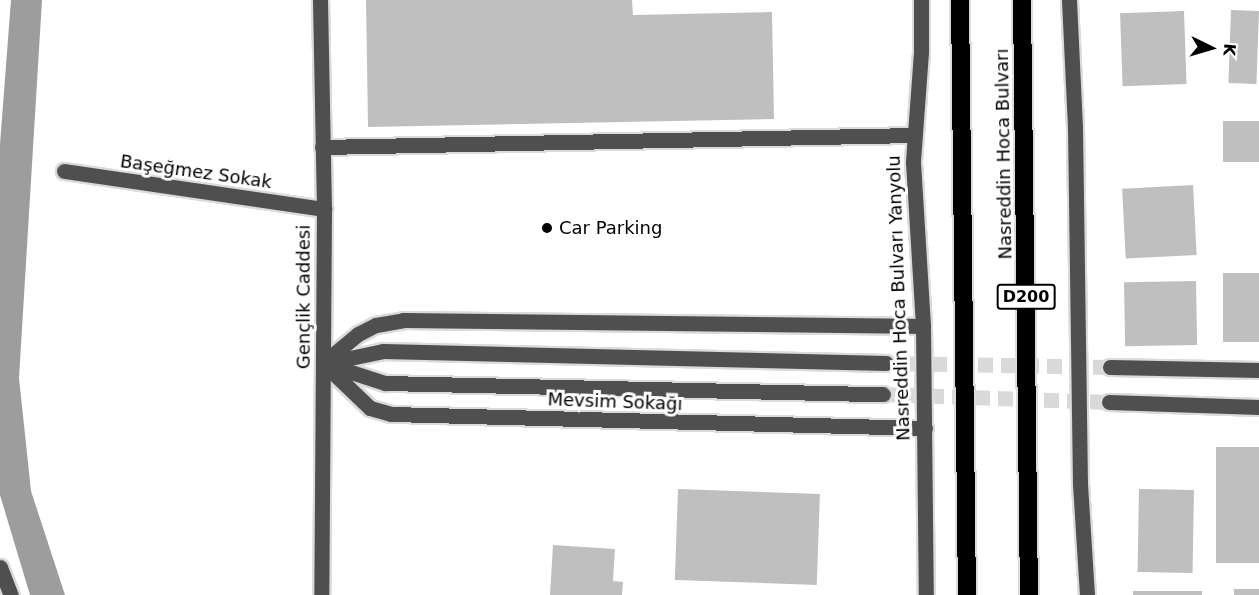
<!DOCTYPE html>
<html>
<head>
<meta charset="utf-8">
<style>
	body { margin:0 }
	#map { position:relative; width:1259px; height:595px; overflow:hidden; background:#fff; font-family:"DejaVu Sans",sans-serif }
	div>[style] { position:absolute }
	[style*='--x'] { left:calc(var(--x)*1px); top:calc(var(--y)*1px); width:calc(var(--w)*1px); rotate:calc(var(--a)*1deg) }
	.water>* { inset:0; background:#9d9d9d }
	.building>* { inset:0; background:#bfbfbf; transform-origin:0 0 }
	.minor-tunnel>* { height:15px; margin-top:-7.5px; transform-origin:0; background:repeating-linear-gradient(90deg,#d9d9d9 0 15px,transparent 0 23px) }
	.roads { filter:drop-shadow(2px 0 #dbdbdb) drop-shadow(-2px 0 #dbdbdb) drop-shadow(0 2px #dbdbdb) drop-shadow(0 -2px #dbdbdb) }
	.minor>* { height:15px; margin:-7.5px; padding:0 7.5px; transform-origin:7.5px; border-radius:7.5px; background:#4f4f4f }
	.highway>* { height:18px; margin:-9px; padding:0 9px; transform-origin:9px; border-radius:9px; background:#000 }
	.dots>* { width:16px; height:16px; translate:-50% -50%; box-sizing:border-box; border:3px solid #fff; border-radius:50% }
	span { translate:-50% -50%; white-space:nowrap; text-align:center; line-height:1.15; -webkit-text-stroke:6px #fff; paint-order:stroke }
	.shield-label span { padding:2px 4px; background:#fff; border:2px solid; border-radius:4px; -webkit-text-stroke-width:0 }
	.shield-label { font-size:16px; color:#000; font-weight:700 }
	.street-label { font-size:18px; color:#000 }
	.poi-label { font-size:18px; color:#000 }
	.left { translate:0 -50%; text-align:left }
	.north { position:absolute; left:1181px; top:18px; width:60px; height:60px; -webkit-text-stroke:4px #fff; paint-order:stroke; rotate:95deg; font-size:16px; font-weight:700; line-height:24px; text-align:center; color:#000 }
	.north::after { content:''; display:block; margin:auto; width:21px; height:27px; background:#000; clip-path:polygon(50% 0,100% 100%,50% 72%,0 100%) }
</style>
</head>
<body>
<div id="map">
	<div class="water">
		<i style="clip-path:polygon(11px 0,42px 0,19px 378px,31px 491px,65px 595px,30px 595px,0 495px,0 144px)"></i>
	</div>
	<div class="building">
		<i style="clip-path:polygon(366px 0,632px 0,633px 15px,772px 12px,774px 119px,368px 127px)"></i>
		<i style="left:1231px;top:10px;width:28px;height:73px;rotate:2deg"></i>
		<i style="left:1184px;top:11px;width:73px;height:64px;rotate:88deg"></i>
		<i style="left:1259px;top:121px;width:41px;height:36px;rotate:90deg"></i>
		<i style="left:1193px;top:185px;width:70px;height:71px;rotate:87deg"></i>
		<i style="left:1259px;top:273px;width:69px;height:36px;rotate:90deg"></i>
		<i style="left:1196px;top:281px;width:64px;height:72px;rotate:89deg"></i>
		<i style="left:1259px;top:447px;width:116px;height:43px;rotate:90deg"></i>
		<i style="left:678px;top:489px;width:142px;height:91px;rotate:2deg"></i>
		<i style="left:1139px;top:489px;width:55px;height:83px;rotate:1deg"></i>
		<i style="clip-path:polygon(553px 545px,615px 549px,613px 581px,623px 582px,622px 595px,550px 595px)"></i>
		<i style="left:1234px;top:589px;width:25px;height:6px"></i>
		<i style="left:1133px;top:591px;width:69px;height:4px"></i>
	</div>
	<div class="minor-tunnel">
		<i style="--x:886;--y:363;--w:224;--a:1"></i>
		<i style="--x:883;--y:394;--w:226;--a:2"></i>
	</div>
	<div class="roads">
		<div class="minor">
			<i style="--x:320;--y:0;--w:209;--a:88.9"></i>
			<i style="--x:324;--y:209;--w:386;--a:90.4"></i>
			<i style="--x:921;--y:0;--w:52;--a:90"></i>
			<i style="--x:921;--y:52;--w:110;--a:94.2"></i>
			<i style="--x:913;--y:162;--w:164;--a:86.5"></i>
			<i style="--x:923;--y:326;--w:269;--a:89.4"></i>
			<i style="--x:1069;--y:0;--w:127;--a:87.3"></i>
			<i style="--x:1075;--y:127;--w:357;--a:89.2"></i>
			<i style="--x:1080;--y:484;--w:111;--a:86.4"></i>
			<i style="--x:322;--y:147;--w:591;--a:-1.16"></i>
			<i style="--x:64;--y:171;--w:263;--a:8.3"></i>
			<i style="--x:323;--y:363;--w:65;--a:43.8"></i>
			<i style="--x:370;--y:408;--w:22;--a:16"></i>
			<i style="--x:391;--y:414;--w:534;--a:1.5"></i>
			<i style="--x:323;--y:363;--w:45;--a:-39.6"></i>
			<i style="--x:358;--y:334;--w:20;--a:-27"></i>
			<i style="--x:376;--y:325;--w:27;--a:-10"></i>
			<i style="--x:403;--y:320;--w:520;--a:0.66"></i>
			<i style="--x:326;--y:363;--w:58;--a:-11.9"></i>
			<i style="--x:383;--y:351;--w:503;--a:1.37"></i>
			<i style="--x:326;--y:364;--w:62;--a:17.9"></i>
			<i style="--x:385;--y:383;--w:498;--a:1.3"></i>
			<i style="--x:1110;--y:367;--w:149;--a:1.2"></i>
			<i style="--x:1109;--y:402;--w:150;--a:1.9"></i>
			<i style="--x:0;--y:567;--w:30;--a:69"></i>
		</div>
		<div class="highway">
			<i style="--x:960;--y:0;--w:595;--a:89.33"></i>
			<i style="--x:1022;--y:0;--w:595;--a:89.33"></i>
		</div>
	</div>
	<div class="dots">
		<i style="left:547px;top:228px;background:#000"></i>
	</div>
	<div class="shield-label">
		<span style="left:1026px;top:297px">D200</span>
	</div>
	<div class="street-label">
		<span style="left:1004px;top:154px;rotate:-91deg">Nasreddin Hoca Bulvarı</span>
		<span style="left:196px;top:172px;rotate:8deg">Başeğmez Sokak</span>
		<span style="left:304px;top:297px;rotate:-90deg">Gençlik Caddesi</span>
		<span style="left:899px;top:298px;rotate:-92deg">Nasreddin Hoca Bulvarı Yanyolu</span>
		<span style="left:615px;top:402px;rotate:2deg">Mevsim Sokağı</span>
	</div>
	<div class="poi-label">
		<span class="left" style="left:559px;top:228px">Car Parking</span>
	</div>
	<div class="north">K</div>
</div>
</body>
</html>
